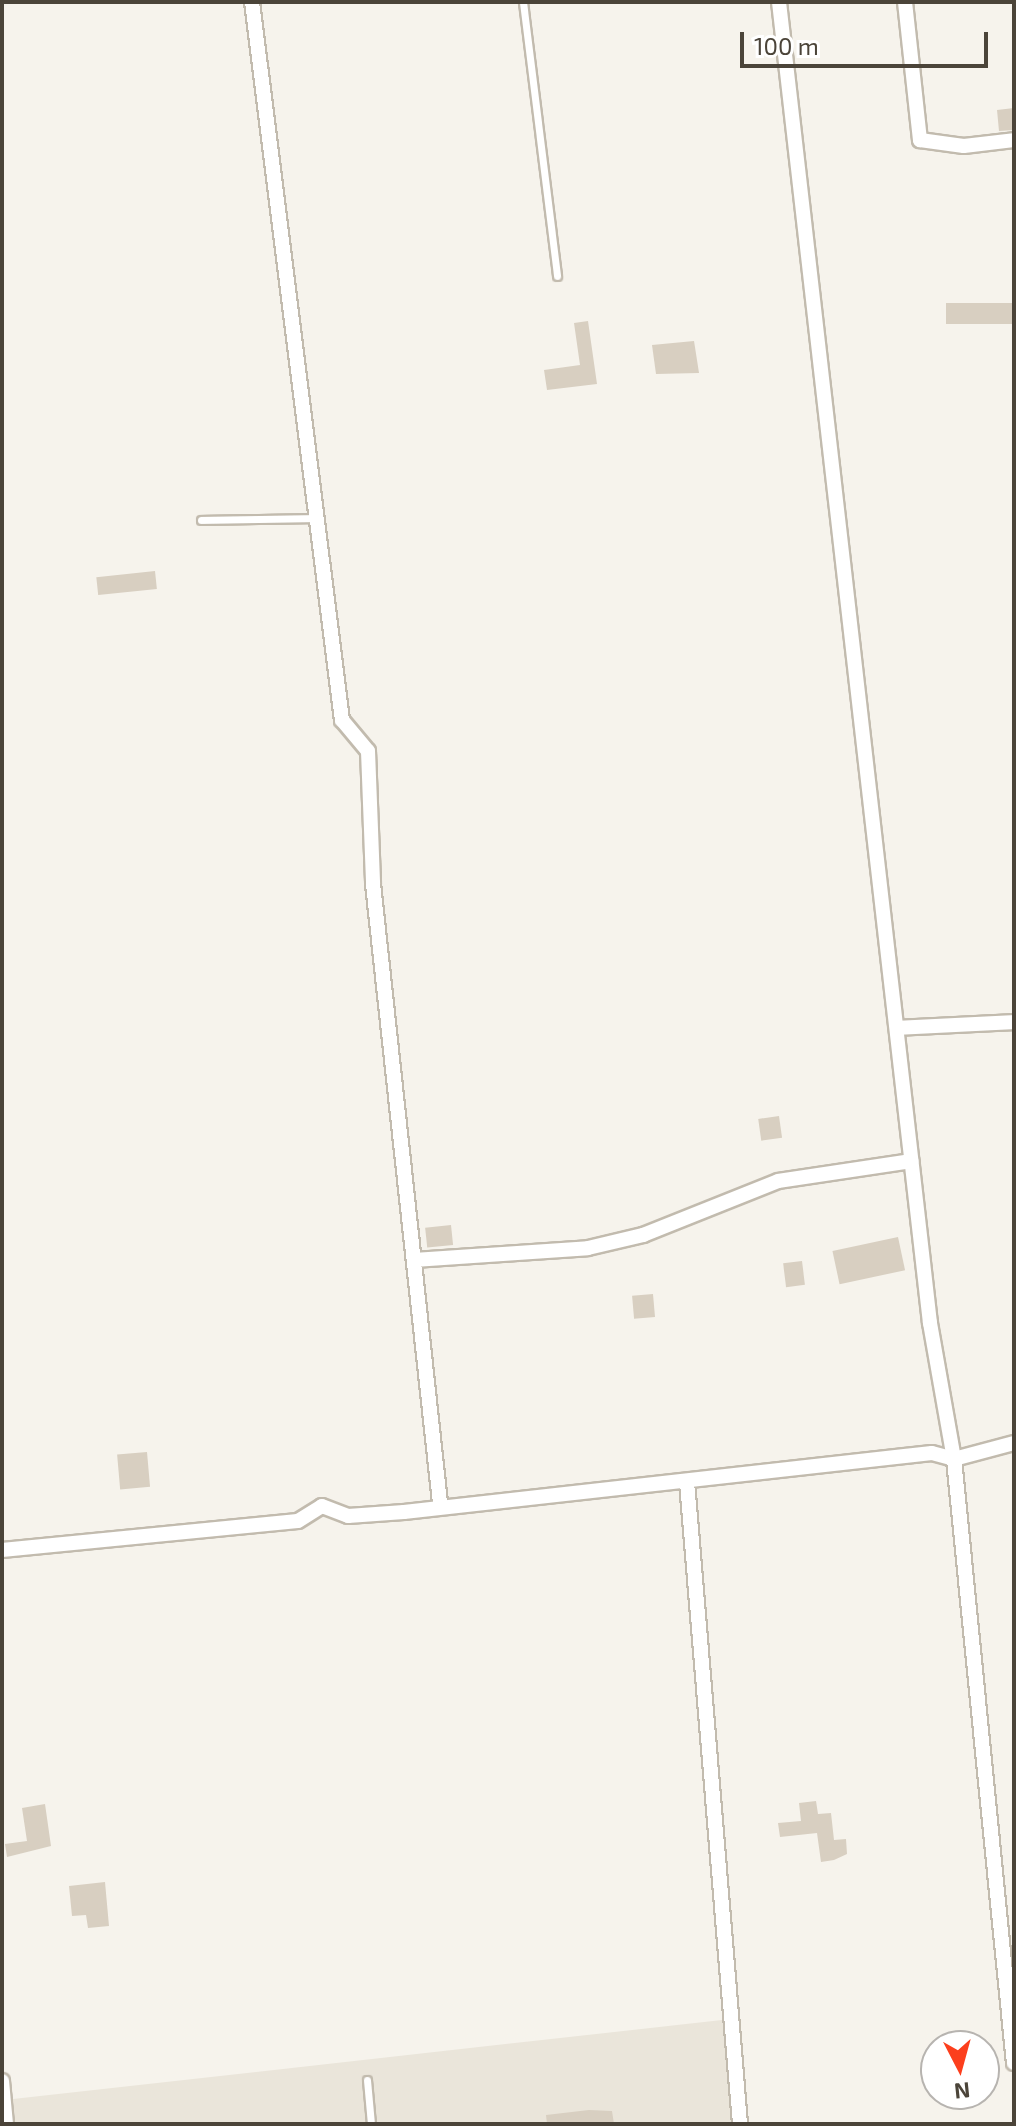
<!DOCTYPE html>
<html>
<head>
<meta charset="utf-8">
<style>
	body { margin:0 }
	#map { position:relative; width:1016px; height:2126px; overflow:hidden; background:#f6f3ec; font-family:"Exo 2",sans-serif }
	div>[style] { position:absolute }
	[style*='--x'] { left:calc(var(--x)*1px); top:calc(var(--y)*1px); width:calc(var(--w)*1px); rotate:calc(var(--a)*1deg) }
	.residential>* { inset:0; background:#eae5da }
	.building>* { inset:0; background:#d8cfc1; transform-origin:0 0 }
	.roads { filter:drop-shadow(2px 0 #c2bbae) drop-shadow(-2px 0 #c2bbae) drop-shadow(0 2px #c2bbae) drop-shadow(0 -2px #c2bbae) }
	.service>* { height:7px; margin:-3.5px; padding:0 3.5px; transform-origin:3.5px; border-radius:3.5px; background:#fff }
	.minor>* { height:14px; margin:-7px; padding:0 7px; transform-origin:7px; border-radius:7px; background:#fff }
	span { translate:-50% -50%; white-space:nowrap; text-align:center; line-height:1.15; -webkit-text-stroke:7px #fff; paint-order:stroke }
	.frame { position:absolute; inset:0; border:4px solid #4b4439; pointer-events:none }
	.north { position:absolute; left:920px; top:2030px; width:80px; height:80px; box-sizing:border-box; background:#fff; border:2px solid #b7b4b0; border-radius:50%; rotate:174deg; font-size:22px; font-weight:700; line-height:32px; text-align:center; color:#4b4439 }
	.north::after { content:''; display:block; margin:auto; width:28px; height:36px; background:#fc3f1d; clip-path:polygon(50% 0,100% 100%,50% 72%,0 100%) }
	.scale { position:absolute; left:740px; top:32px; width:248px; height:36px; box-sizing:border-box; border:4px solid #4b4439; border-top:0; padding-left:10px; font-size:24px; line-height:28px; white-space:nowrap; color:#4b4439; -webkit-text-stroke:6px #fff; paint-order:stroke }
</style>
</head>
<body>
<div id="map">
	<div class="residential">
		<i style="clip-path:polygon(731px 2019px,740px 2124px,2px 2124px,4px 2100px)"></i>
	</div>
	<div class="building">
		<i style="clip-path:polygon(1014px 108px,1014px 130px,999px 131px,997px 110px)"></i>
		<i style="left:1014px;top:303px;width:21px;height:68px;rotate:90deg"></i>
		<i style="clip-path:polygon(588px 321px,597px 384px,547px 390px,544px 370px,580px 365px,574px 323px)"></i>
		<i style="clip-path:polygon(694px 341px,699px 373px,656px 374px,652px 345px)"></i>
		<i style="left:155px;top:571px;width:18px;height:59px;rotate:84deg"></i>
		<i style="left:779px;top:1116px;width:22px;height:21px;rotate:82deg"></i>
		<i style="left:451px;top:1225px;width:20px;height:26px;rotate:84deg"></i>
		<i style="left:898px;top:1237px;width:34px;height:67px;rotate:78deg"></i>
		<i style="left:802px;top:1261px;width:24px;height:19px;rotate:83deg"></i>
		<i style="left:653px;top:1294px;width:23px;height:21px;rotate:85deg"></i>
		<i style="left:147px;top:1452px;width:35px;height:30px;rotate:85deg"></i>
		<i style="clip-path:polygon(816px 1801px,818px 1814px,831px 1813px,834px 1840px,846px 1839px,847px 1854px,834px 1860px,821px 1862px,817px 1833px,780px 1837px,778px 1823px,801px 1821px,799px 1803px)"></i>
		<i style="clip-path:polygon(45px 1804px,51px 1846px,7px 1857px,5px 1844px,27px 1841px,22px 1808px)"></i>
		<i style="clip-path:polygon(105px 1882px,109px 1926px,88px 1928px,86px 1915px,72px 1916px,69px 1886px)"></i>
		<i style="clip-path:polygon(589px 2110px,612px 2111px,614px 2124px,547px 2124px,546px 2115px)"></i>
	</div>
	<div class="roads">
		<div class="service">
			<i style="--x:523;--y:2;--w:276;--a:82.9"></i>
			<i style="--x:201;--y:520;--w:115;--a:-1"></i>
			<i style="--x:367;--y:2080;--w:44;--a:84.8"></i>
		</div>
		<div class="minor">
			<i style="--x:252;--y:2;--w:724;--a:82.86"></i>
			<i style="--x:342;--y:720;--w:40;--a:50"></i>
			<i style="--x:368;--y:751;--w:133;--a:87.8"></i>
			<i style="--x:373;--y:884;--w:623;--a:83.82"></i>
			<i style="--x:779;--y:2;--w:1330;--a:83.48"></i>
			<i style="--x:930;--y:1323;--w:138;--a:80"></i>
			<i style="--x:954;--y:1459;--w:607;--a:84.33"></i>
			<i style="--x:905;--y:2;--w:139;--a:83.8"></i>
			<i style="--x:920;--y:140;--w:44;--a:7.8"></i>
			<i style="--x:964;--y:146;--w:50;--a:-6.8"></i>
			<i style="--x:897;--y:1028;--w:117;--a:-2.9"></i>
			<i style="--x:414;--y:1260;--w:174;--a:-3.9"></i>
			<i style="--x:588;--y:1248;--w:57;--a:-13.3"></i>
			<i style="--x:643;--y:1235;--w:145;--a:-21.8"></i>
			<i style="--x:778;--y:1181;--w:135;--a:-8.5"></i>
			<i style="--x:687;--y:1482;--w:644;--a:85.28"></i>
			<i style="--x:2;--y:1550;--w:297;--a:-5.6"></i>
			<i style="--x:298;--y:1521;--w:28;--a:-32"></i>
			<i style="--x:322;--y:1506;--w:28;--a:21"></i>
			<i style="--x:348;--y:1516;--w:56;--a:-4.1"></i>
			<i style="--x:404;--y:1512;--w:531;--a:-6.38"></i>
			<i style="--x:932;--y:1453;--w:23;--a:15"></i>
			<i style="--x:954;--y:1459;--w:62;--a:-14.9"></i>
			<i style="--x:2;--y:2081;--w:43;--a:84.7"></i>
		</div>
	</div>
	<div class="frame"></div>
	<div class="north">N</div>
	<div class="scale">100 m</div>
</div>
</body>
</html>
